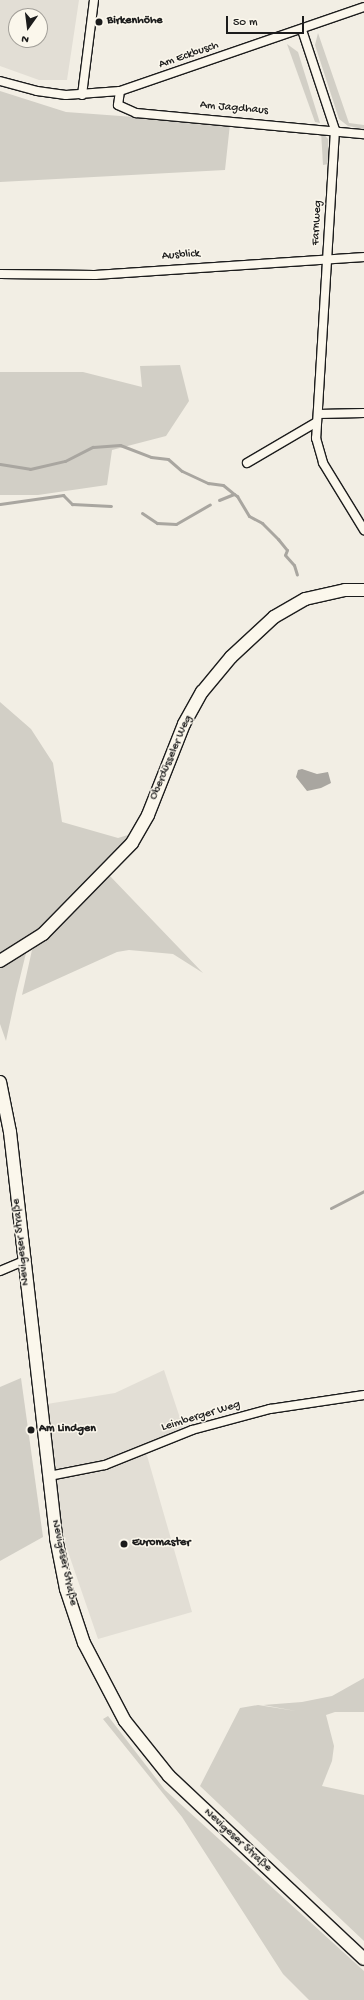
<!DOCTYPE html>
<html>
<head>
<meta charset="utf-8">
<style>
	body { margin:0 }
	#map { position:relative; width:364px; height:2000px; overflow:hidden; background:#f2eee4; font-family:"Gochi Hand",sans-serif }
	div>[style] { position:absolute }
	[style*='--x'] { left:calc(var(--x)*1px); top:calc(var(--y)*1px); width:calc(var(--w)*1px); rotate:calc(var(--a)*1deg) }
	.built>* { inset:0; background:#e2ded5 }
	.green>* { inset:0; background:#d2cfc6 }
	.water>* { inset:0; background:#a9a6a0 }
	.stream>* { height:3px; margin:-1.5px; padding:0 1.5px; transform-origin:1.5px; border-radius:1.5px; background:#a9a6a0 }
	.roads { filter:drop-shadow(1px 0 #1c1c1c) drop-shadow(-1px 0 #1c1c1c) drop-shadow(0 1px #1c1c1c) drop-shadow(0 -1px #1c1c1c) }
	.street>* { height:8px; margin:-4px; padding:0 4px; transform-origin:4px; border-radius:4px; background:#fbf7ec }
	.secondary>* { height:12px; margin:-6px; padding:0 6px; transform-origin:6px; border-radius:6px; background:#fbf7ec }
	.dots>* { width:11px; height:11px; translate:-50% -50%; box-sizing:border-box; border:2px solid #fbf7ec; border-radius:50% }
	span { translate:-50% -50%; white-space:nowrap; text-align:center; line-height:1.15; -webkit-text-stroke:3px #fbf7ec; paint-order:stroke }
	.poi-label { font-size:12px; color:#1c1c1c; font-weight:700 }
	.left { translate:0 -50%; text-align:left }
	.street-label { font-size:12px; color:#1c1c1c }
	.north { position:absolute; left:8px; top:8px; width:40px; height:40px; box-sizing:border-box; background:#fbf7ec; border:1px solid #a29f99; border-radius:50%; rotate:194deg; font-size:11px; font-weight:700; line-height:16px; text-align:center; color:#1c1c1c }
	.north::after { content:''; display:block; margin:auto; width:14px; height:18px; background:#1c1c1c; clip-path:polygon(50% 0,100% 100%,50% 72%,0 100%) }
	.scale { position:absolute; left:226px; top:16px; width:78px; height:18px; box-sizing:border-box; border:2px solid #1c1c1c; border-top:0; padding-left:5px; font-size:12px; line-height:14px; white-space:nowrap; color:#1c1c1c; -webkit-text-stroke:3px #fbf7ec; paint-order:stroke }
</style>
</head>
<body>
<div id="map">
	<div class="built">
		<i style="clip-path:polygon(evenodd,0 0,79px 0,67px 80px,39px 80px,0 66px,0 0,16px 16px,40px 16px,40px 40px,16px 40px,16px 16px)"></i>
		<i style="clip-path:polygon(164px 1370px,183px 1427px,146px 1452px,192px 1612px,98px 1639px,64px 1540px,47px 1404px,115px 1393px)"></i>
	</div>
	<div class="green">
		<i style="clip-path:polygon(318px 33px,349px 123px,364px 125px,364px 129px,348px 126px,339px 119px,315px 45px)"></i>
		<i style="clip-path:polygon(287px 44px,298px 52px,320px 123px,315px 122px)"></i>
		<i style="clip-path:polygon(0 91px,66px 112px,230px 124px,225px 170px,0 182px)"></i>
		<i style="clip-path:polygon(321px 131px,328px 139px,329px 164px,323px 165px)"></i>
		<i style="clip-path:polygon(180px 365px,189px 401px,166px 436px,112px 450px,107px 485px,38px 495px,0 495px,0 372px,83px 372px,142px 387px,140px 366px)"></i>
		<i style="clip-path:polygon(0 702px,31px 729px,53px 763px,62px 822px,118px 838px,128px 835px,137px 825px,131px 837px,38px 932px,0 955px)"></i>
		<i style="clip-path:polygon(109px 875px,203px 973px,173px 954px,129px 950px,117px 952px,22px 995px,32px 950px,56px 930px)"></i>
		<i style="clip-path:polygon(26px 953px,16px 994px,6px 1041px,0 1024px,0 967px)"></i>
		<i style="clip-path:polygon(21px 1378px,43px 1537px,0 1561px,0 1387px)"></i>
		<i style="clip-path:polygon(364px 1678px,364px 1712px,335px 1712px,326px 1715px,334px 1746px,332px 1761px,322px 1786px,364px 1795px,364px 1941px,200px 1786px,240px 1708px,258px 1705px,296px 1711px,263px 1705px,302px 1702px,332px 1696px)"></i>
		<i style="clip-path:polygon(108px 1716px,165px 1790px,364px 1971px,364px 2000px,309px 2000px,283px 1974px,182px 1817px,103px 1719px)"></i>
	</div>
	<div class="water">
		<i style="clip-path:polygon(302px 769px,317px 774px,328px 772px,331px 783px,321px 788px,307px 791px,296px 777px,298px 770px)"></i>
	</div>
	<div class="stream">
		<i style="--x:0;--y:464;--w:30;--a:9"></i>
		<i style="--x:30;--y:469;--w:36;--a:-13"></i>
		<i style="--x:65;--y:461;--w:31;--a:-27"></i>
		<i style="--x:93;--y:447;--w:27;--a:-4"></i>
		<i style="--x:120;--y:445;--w:33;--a:21"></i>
		<i style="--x:151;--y:457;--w:17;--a:7"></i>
		<i style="--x:168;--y:459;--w:18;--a:41"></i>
		<i style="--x:182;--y:471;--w:29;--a:25"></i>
		<i style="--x:208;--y:483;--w:15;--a:8"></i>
		<i style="--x:223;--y:485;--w:14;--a:39"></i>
		<i style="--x:219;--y:500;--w:16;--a:-22"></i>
		<i style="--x:234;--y:494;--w:4;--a:34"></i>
		<i style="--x:237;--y:496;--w:23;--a:59"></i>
		<i style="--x:249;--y:516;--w:15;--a:28"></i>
		<i style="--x:262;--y:523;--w:23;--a:45"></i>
		<i style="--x:278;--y:539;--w:14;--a:51"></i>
		<i style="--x:287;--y:550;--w:5;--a:112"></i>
		<i style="--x:285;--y:555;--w:13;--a:48"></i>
		<i style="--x:294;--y:565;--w:10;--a:73"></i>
		<i style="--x:0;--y:504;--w:64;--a:-8.1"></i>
		<i style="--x:63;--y:495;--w:13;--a:45"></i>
		<i style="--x:72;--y:504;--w:39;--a:3"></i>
		<i style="--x:142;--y:513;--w:18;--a:34"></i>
		<i style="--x:157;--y:523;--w:19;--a:3"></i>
		<i style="--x:176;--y:524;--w:39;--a:-30"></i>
		<i style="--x:331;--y:1208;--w:37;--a:-27"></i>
	</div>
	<div class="roads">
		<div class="street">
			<i style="--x:302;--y:30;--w:105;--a:71.7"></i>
			<i style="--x:335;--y:130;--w:309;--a:93.5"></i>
			<i style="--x:316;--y:438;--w:26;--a:74"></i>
			<i style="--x:323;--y:463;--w:79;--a:58.5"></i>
			<i style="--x:0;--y:81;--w:38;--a:15"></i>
			<i style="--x:37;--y:91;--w:29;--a:8"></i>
			<i style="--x:66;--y:95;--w:54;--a:-4.2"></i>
			<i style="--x:120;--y:91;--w:258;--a:-19"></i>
			<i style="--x:120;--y:91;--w:14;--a:98"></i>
			<i style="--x:118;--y:105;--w:20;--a:24"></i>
			<i style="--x:136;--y:113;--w:229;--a:5.3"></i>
			<i style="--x:82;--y:95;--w:96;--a:-82.8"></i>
			<i style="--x:0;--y:274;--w:95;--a:0.6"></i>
			<i style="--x:95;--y:275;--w:270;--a:-3.8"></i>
			<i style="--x:318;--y:414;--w:46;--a:-1.2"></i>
			<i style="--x:247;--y:463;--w:81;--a:-30.4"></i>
			<i style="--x:0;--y:1271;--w:26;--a:-23"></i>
			<i style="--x:49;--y:1476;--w:57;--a:-11.1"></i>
			<i style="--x:105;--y:1465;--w:94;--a:-21.9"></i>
			<i style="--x:192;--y:1430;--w:81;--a:-15.1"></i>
			<i style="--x:270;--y:1409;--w:95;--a:-8.5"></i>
		</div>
		<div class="secondary">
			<i style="--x:0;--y:961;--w:51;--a:-32.1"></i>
			<i style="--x:43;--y:934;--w:127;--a:-45.6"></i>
			<i style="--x:132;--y:843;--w:32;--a:-60"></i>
			<i style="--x:148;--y:815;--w:98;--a:-68.4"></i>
			<i style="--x:184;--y:724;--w:37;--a:-61"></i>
			<i style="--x:202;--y:692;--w:45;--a:-50.4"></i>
			<i style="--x:231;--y:657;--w:59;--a:-42.9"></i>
			<i style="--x:274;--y:617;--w:36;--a:-30"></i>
			<i style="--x:305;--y:599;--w:41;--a:-12.7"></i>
			<i style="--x:345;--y:590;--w:19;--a:0"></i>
			<i style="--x:0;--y:1082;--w:51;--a:78.7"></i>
			<i style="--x:10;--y:1132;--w:409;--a:83.5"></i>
			<i style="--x:56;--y:1538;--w:52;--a:78.9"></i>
			<i style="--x:66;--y:1589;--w:57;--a:71.6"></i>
			<i style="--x:84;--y:1643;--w:88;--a:62.3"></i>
			<i style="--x:125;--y:1721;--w:70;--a:51.3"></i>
			<i style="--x:169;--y:1776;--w:267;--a:43.2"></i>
		</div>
	</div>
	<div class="dots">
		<i style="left:99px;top:22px;background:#1c1c1c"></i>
		<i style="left:31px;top:1430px;background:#1c1c1c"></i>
		<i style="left:124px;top:1544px;background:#1c1c1c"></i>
	</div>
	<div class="poi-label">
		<span class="left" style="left:107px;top:22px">Birkenhöhe</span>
		<span class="left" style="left:39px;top:1430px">Am Lindgen</span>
		<span class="left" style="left:132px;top:1544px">Euromaster</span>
	</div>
	<div class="street-label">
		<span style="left:189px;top:56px;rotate:-19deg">Am Eckbusch</span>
		<span style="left:234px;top:109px;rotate:5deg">Am Jagdhaus</span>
		<span style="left:318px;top:223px;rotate:-87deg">Farnweg</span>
		<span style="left:181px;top:256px;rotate:-4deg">Ausblick</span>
		<span style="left:172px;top:758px;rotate:-67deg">Oberdüsseler Weg</span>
		<span style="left:22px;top:1242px;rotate:-96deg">Nevigeser Straße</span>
		<span style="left:201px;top:1417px;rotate:-17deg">Leimberger Weg</span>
		<span style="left:63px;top:1563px;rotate:78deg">Nevigeser Straße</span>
		<span style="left:237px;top:1841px;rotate:43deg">Nevigeser Straße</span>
	</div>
	<div class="north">N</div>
	<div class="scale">50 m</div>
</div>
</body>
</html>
